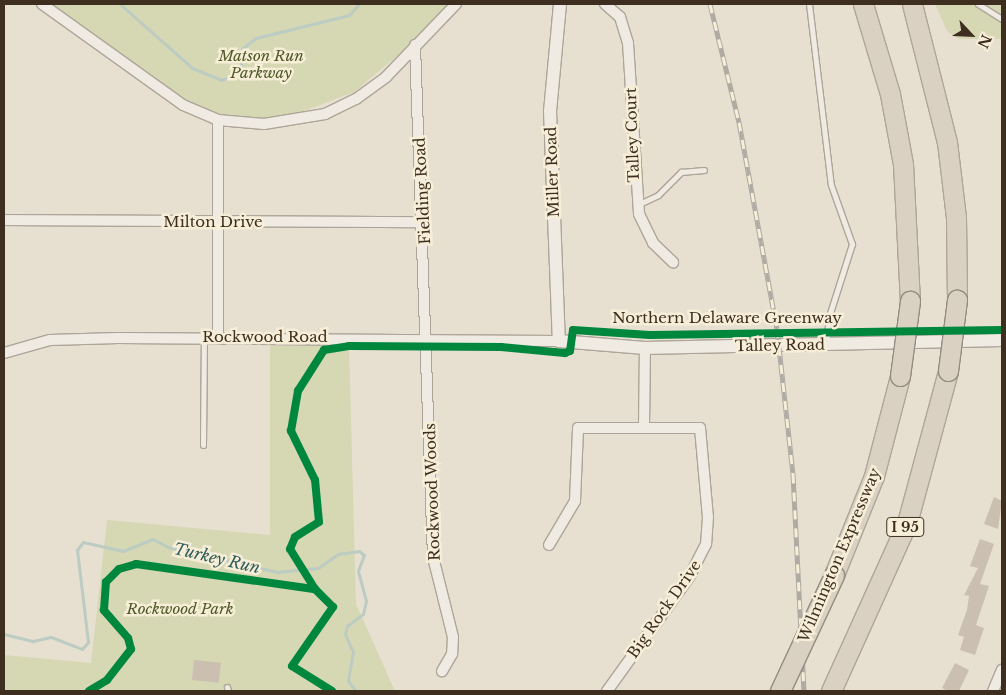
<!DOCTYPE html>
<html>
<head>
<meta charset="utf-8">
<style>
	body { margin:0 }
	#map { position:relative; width:1006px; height:695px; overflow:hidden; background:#e7e0d1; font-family:"Libre Baskerville",serif }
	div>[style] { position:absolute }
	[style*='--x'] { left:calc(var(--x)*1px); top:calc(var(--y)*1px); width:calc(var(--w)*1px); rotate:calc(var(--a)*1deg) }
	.green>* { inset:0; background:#d6d7b3 }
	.stream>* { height:3px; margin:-1.5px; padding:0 1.5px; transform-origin:1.5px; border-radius:1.5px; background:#bcccc2 }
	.building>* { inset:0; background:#cbbfb2; transform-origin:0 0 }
	.roads { filter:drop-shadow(1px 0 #ada599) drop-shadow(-1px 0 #ada599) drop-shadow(0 1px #ada599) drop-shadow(0 -1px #ada599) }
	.service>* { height:5px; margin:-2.5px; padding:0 2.5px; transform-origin:2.5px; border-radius:2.5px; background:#efebe3 }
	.minor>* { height:10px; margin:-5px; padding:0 5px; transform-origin:5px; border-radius:5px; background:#efebe3 }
	.tertiary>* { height:12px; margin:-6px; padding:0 6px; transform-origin:6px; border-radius:6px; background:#efebe3 }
	.motorway>* { height:19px; margin:-9.5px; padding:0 9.5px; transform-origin:9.5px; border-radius:9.5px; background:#dad1c2 }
	.rail>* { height:5px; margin-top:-2.5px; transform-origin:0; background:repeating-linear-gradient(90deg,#f7eed8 0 9px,#afaaa2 0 18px); box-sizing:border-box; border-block:1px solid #afaaa2 }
	.bridges { filter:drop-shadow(1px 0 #928b80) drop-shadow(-1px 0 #928b80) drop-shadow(0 1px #928b80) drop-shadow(0 -1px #928b80) }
	.motorway-bridge>* { height:19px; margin:-9.5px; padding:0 9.5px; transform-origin:9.5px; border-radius:9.5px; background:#dad1c2 }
	.cycleway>* { height:8px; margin:-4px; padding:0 4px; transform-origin:4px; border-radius:4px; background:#00873e }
	span { translate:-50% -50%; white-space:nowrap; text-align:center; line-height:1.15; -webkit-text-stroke:5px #f7eed8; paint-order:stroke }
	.shield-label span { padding:1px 4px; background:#f7eed8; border:1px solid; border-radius:4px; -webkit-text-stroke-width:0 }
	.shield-label { font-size:14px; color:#3d2e20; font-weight:700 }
	.park-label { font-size:15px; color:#4d5a26; font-style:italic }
	.street-label { font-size:15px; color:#3d2e20 }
	.water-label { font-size:16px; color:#2f5d5a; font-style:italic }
	.frame { position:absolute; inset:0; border:5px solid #3d2e20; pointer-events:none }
	.north { position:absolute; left:946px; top:10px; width:50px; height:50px; -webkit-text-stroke:4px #f7eed8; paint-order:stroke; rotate:115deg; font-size:14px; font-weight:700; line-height:20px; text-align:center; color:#3d2e20 }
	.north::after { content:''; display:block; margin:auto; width:18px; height:22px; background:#3d2e20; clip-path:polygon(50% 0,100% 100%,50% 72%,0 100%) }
</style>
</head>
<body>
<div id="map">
	<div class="green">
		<i style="clip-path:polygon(42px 4px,459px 4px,354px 92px,270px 124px,218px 120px,166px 94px)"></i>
		<i style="clip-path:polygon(935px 4px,1002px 4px,1002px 39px,959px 39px,947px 31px)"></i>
		<i style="clip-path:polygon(270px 346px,349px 346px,356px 604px,395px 691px,4px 691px,4px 655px,91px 663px,107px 520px,270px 535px)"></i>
	</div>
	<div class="stream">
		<i style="--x:120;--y:4;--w:96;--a:41.6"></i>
		<i style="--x:192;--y:68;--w:31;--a:22"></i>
		<i style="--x:221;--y:80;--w:20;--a:-18"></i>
		<i style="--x:240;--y:74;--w:26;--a:-83"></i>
		<i style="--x:243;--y:48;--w:16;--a:-38"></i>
		<i style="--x:256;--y:38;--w:96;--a:-13.9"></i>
		<i style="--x:349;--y:15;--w:15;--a:-48"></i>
		<i style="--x:4;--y:634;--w:30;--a:14"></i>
		<i style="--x:33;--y:641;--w:18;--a:-13"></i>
		<i style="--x:51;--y:637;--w:33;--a:21"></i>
		<i style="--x:82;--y:649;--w:9;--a:-49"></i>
		<i style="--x:88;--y:642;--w:93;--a:-96.8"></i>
		<i style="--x:77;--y:550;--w:10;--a:-53"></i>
		<i style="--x:83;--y:542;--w:41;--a:12.7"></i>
		<i style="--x:123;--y:551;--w:32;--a:-22"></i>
		<i style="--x:153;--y:539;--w:17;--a:28"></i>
		<i style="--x:168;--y:547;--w:112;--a:12.9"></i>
		<i style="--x:277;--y:572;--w:41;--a:-5.6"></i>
		<i style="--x:318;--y:568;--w:24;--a:-35"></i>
		<i style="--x:338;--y:554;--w:21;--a:-8"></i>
		<i style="--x:359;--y:551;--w:6;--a:39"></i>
		<i style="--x:364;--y:555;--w:17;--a:111"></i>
		<i style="--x:358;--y:571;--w:31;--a:75"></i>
		<i style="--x:366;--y:601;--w:13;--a:103"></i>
		<i style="--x:363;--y:614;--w:20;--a:143"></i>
		<i style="--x:347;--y:626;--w:8;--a:104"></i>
		<i style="--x:345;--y:634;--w:20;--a:66"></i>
		<i style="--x:353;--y:652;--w:29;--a:100"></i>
		<i style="--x:348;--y:681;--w:13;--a:51"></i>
	</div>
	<div class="building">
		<i style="clip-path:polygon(994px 497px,1002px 501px,998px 529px,984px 524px)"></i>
		<i style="clip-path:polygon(980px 539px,994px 544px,980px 584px,989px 586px,976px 625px,984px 628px,975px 655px,960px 650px,964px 637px,958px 635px,967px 610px,969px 596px,964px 595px,978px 568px,970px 566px)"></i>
		<i style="left:194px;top:660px;width:27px;height:20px;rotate:6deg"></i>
		<i style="clip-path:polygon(955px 663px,969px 670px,959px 691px,948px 691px,942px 688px)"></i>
	</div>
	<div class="roads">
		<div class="service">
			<i style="--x:809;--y:4;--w:182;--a:83.1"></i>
			<i style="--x:831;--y:185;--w:63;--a:70.4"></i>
			<i style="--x:852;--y:244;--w:76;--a:107.7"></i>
			<i style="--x:829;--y:316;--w:28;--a:96"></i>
			<i style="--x:978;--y:4;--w:28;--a:32"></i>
			<i style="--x:637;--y:205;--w:23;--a:-25"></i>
			<i style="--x:658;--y:195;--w:33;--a:-45"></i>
			<i style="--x:681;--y:172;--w:23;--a:-5"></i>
			<i style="--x:203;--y:445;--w:107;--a:-89.5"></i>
			<i style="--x:227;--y:687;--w:4;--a:76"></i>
		</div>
		<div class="minor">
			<i style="--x:42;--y:4;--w:173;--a:35.6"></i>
			<i style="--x:183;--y:105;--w:38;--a:23"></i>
			<i style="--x:218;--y:120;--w:46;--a:5"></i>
			<i style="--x:264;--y:124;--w:62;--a:-9.3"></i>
			<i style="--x:325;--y:114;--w:34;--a:-26"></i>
			<i style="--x:356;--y:99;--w:37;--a:-36"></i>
			<i style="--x:386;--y:77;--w:101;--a:-46.2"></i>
			<i style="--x:605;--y:4;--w:20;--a:41"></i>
			<i style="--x:620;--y:17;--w:27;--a:73"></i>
			<i style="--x:628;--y:43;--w:171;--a:86.3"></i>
			<i style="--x:639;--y:214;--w:32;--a:64"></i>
			<i style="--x:653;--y:243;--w:28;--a:44"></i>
			<i style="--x:415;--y:45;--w:512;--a:87.99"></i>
			<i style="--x:433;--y:557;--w:82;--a:76"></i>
			<i style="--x:453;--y:637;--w:17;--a:93"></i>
			<i style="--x:452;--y:654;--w:20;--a:120"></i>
			<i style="--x:218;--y:120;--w:217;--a:90"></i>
			<i style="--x:4;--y:220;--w:419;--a:0.3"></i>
			<i style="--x:4;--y:353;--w:48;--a:-15.8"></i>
			<i style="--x:50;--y:340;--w:68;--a:-1.7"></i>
			<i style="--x:118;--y:338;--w:441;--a:0.4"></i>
			<i style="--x:644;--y:427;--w:79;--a:-89.3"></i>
			<i style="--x:549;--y:545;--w:51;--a:-59.4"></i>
			<i style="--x:575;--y:501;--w:73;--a:-87.6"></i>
			<i style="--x:578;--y:428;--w:122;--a:0"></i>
			<i style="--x:700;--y:428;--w:89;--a:84.9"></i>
			<i style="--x:708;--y:517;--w:27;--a:94"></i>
			<i style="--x:706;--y:544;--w:36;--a:117"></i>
			<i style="--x:690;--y:576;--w:142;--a:125.8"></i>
			<i style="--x:993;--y:691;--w:23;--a:-67"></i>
		</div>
		<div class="tertiary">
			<i style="--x:560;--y:4;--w:107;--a:95.3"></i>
			<i style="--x:550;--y:111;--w:230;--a:87.8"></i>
			<i style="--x:559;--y:341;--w:86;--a:4.7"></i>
			<i style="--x:645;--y:348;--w:357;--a:-1.3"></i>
		</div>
		<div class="motorway">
			<i style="--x:863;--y:4;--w:94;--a:73.3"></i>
			<i style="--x:890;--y:94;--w:71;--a:79.5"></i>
			<i style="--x:903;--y:164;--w:137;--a:87.1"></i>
			<i style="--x:912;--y:4;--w:142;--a:75.8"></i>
			<i style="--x:947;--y:142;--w:76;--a:83.2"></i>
			<i style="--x:956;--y:217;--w:83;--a:89.3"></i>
			<i style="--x:834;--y:575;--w:107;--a:-68"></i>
			<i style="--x:874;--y:476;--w:103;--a:-75.4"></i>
			<i style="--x:831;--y:691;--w:184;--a:-65.7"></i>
			<i style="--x:907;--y:523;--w:157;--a:-74.9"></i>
		</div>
	</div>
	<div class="rail">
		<i style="--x:710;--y:4;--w:122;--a:76.2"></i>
		<i style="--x:739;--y:122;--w:210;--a:79.6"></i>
		<i style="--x:777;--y:329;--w:146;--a:83.7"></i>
		<i style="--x:793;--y:474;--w:217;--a:87.1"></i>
	</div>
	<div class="bridges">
		<div class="motorway-bridge">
			<i style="--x:948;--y:371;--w:72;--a:-82.8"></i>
			<i style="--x:900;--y:376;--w:76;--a:-82.4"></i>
			<i style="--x:780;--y:691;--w:128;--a:-65"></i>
		</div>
	</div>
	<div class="cycleway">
		<i style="--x:89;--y:691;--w:21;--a:-31"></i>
		<i style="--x:107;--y:680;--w:39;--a:-52"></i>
		<i style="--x:131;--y:649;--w:11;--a:-105"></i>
		<i style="--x:128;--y:638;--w:37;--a:-131"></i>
		<i style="--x:104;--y:610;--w:28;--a:-86"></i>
		<i style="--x:106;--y:582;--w:18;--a:-45"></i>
		<i style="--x:119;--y:569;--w:18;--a:-16"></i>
		<i style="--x:136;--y:564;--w:181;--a:8"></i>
		<i style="--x:332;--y:691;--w:47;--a:-148"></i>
		<i style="--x:292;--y:666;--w:72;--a:-55.2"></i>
		<i style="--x:333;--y:607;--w:25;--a:-135"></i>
		<i style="--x:315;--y:589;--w:47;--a:-122"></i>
		<i style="--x:290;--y:549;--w:13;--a:-67"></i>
		<i style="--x:295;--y:537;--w:28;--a:-32"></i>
		<i style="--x:319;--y:522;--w:42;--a:-95.4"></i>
		<i style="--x:315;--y:480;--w:55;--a:-116.1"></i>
		<i style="--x:291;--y:431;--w:41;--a:-80.1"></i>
		<i style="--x:298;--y:391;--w:49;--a:-57.6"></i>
		<i style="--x:324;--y:350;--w:25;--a:-9"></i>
		<i style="--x:349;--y:346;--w:152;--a:0.4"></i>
		<i style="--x:501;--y:347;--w:64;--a:5.4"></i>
		<i style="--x:565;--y:353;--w:5;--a:-22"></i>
		<i style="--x:570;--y:351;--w:21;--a:-82"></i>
		<i style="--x:573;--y:330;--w:77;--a:3.7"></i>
		<i style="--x:650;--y:335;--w:352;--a:-0.8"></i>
	</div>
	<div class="shield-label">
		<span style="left:905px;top:527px">I 95</span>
	</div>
	<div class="park-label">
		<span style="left:261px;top:64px">Matson Run<br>Parkway</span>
		<span style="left:180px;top:609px">Rockwood Park</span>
	</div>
	<div class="street-label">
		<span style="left:632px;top:135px;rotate:-92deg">Talley Court</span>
		<span style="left:552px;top:172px;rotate:-92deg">Miller Road</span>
		<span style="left:422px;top:191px;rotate:-93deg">Fielding Road</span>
		<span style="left:213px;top:222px">Milton Drive</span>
		<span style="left:727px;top:318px">Northern Delaware Greenway</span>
		<span style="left:265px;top:337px">Rockwood Road</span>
		<span style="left:780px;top:345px;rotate:-1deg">Talley Road</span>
		<span style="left:432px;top:492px;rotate:-92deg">Rockwood Woods</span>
		<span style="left:839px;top:555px;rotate:-67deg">Wilmington Expressway</span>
		<span style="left:664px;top:609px;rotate:-55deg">Big Rock Drive</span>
	</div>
	<div class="water-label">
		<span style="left:217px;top:558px;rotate:13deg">Turkey Run</span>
	</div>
	<div class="frame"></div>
	<div class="north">N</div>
</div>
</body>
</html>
